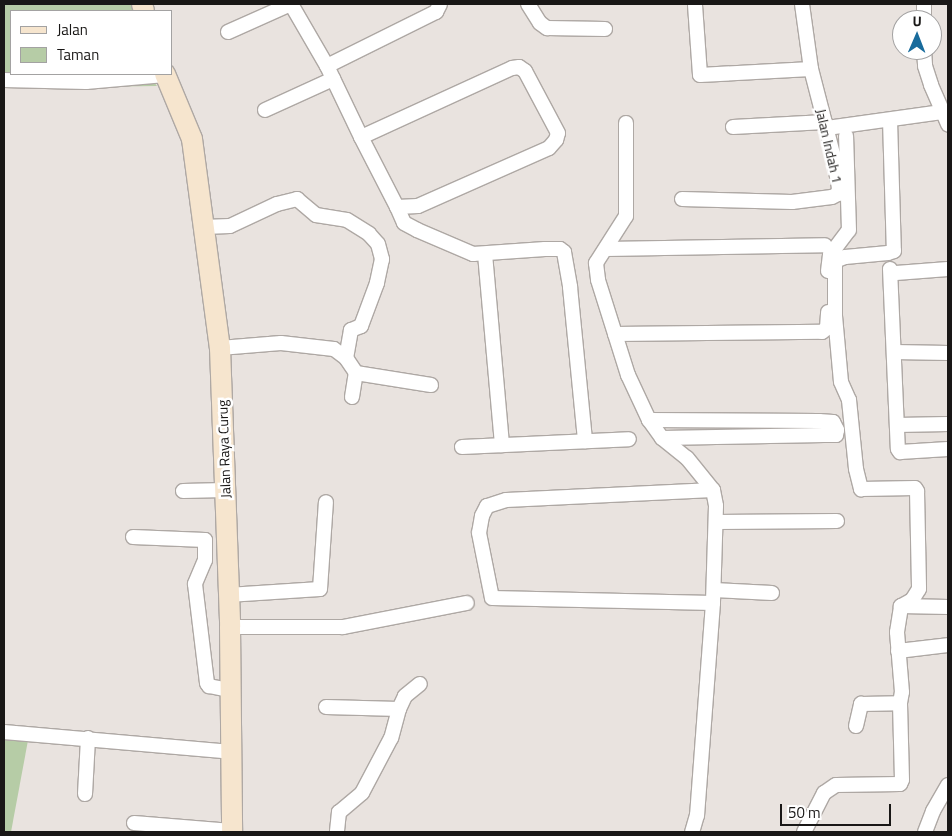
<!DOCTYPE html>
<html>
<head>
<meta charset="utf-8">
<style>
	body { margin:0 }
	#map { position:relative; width:952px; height:836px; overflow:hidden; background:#e9e3df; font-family:"Titillium Web",sans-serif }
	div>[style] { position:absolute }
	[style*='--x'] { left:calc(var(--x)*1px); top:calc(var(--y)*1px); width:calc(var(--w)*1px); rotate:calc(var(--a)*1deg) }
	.green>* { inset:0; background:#b6cca6 }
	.roads { filter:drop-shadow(1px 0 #aea8a4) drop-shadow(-1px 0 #aea8a4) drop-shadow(0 1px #aea8a4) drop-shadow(0 -1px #aea8a4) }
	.street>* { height:14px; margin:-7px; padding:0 7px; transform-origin:7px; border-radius:7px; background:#fff }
	.secondary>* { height:20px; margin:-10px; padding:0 10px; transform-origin:10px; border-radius:10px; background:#f6e5ce }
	span { translate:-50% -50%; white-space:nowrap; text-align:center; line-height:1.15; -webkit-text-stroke:5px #fff; paint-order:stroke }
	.street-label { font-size:14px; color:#191716 }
	.frame { position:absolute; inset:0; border:5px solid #191716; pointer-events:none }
	.legend { position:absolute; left:10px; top:10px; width:162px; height:65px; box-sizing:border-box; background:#fff; border:1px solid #a3a2a2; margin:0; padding:6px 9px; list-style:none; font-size:15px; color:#191716 }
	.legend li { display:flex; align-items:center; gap:10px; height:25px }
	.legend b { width:25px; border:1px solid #a3a2a2 }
	.north { position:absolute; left:892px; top:10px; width:50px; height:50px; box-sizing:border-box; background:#fff; border:1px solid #a3a2a2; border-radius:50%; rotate:1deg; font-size:14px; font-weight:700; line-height:20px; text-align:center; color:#191716 }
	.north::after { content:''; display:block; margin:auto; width:18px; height:22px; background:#186b9c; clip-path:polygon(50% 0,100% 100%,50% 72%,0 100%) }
	.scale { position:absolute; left:780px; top:804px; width:111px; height:22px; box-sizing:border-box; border:2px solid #191716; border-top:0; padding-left:6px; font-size:15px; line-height:18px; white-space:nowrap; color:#191716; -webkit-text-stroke:4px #fff; paint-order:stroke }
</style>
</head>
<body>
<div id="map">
	<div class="green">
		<i style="clip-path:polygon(4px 4px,146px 4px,148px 11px,11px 11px,11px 74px,148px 74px,157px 86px,4px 88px)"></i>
		<i style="clip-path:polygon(4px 727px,29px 735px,11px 832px,4px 832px)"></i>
	</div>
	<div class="roads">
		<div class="street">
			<i style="--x:291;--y:4;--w:72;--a:59.9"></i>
			<i style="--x:327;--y:66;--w:122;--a:-26.4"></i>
			<i style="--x:436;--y:12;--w:9;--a:-63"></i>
			<i style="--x:528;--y:4;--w:22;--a:58"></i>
			<i style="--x:540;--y:23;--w:9;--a:36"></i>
			<i style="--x:547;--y:28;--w:58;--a:1"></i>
			<i style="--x:695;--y:5;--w:70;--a:85.9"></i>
			<i style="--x:700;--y:75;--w:111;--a:-3.1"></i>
			<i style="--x:924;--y:20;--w:16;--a:-90"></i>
			<i style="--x:228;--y:32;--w:69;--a:-24"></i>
			<i style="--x:924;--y:50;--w:16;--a:86"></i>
			<i style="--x:925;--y:66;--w:20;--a:72"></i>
			<i style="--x:931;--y:85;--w:43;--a:66.4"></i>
			<i style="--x:327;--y:66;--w:79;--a:64.4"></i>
			<i style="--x:361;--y:137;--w:79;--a:62.8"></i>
			<i style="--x:397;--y:207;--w:21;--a:-3"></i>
			<i style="--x:418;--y:206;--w:143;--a:-23.9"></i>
			<i style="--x:549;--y:148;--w:11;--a:-49"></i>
			<i style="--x:556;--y:140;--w:7;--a:-74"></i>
			<i style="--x:558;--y:133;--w:70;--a:-118"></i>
			<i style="--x:525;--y:71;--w:7;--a:-146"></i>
			<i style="--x:519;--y:67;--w:7;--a:172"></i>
			<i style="--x:512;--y:68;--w:166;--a:155.4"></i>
			<i style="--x:4;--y:80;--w:82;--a:1.4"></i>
			<i style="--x:86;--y:82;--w:79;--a:-5.1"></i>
			<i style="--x:265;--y:110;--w:75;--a:-24.5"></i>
			<i style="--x:890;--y:120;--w:131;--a:88.3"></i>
			<i style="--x:894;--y:251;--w:6;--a:162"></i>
			<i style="--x:888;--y:253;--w:43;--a:174.7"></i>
			<i style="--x:845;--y:257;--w:11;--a:158"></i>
			<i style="--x:835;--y:261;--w:55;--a:90"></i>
			<i style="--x:835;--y:316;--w:66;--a:84.8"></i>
			<i style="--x:841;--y:382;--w:20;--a:66"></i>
			<i style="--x:849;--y:400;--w:69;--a:84.2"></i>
			<i style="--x:856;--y:469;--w:21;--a:76"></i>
			<i style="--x:861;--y:489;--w:54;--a:-1.1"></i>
			<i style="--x:915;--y:488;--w:4;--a:56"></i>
			<i style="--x:917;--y:491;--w:98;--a:88.8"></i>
			<i style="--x:919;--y:589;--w:13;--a:122"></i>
			<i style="--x:912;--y:600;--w:13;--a:151"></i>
			<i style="--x:626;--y:123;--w:93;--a:90"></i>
			<i style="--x:626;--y:216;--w:56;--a:122.6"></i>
			<i style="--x:596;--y:263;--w:17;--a:83"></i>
			<i style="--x:598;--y:280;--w:100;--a:72.5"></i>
			<i style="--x:628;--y:375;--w:50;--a:65"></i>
			<i style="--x:649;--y:420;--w:22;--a:54"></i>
			<i style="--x:662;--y:438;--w:32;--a:39"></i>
			<i style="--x:687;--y:458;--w:41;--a:50.9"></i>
			<i style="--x:713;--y:490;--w:16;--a:79"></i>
			<i style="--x:716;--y:506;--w:97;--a:91.8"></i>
			<i style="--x:713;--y:603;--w:213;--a:94.3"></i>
			<i style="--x:697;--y:815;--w:18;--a:106"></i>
			<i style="--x:733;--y:127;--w:92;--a:-3.1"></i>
			<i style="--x:827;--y:128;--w:116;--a:-7.9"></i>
			<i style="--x:682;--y:199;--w:110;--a:1.6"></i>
			<i style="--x:792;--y:202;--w:40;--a:-7.1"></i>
			<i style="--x:832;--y:197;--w:7;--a:-27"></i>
			<i style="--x:838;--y:194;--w:6;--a:-81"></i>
			<i style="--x:839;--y:188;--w:35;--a:-100"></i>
			<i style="--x:833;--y:154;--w:88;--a:-104.5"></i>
			<i style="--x:811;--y:69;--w:66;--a:-97.9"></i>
			<i style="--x:397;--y:207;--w:17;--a:66"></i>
			<i style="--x:404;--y:223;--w:15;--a:28"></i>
			<i style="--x:417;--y:230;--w:61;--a:23.2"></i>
			<i style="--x:473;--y:254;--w:72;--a:-4"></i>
			<i style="--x:545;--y:249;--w:15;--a:0"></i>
			<i style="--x:560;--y:249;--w:5;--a:37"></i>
			<i style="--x:564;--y:252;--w:36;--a:80"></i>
			<i style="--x:570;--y:287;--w:155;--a:84.4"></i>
			<i style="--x:203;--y:227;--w:27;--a:-2"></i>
			<i style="--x:230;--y:226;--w:52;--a:-25.1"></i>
			<i style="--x:277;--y:204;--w:21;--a:-14"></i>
			<i style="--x:297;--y:199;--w:25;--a:40"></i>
			<i style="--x:316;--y:215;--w:31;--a:9"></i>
			<i style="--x:347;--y:220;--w:26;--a:32"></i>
			<i style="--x:369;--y:234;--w:13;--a:48"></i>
			<i style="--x:378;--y:244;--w:16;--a:75"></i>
			<i style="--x:382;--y:259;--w:25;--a:102"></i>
			<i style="--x:377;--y:283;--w:46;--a:110.4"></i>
			<i style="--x:361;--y:326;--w:11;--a:158"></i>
			<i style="--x:351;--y:330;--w:28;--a:100"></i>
			<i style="--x:606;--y:249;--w:219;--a:-1"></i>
			<i style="--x:485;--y:254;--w:192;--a:84.9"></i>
			<i style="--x:890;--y:269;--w:180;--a:87.5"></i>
			<i style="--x:898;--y:449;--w:4;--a:56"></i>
			<i style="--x:900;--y:452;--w:48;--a:-3.6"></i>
			<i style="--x:828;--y:271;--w:16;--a:-83"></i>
			<i style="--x:830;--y:255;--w:31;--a:-53"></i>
			<i style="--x:849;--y:230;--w:94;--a:-91.8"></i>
			<i style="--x:896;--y:273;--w:52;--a:-4.4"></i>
			<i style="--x:615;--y:334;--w:207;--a:-0.6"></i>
			<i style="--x:822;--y:332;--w:6;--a:-39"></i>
			<i style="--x:827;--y:328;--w:16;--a:-86"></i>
			<i style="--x:220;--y:348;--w:61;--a:-4.7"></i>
			<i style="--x:281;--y:343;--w:53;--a:6.5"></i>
			<i style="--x:334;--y:349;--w:15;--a:37"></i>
			<i style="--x:346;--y:358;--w:18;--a:56"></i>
			<i style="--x:356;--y:373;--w:76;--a:9.1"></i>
			<i style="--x:894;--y:352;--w:54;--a:1.1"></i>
			<i style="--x:352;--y:397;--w:24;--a:-81"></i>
			<i style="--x:649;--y:420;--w:170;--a:0.3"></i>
			<i style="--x:819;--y:421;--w:14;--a:4"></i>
			<i style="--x:833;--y:422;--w:9;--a:63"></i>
			<i style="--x:837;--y:430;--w:5;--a:101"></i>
			<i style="--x:836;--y:435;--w:12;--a:180"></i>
			<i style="--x:824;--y:435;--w:162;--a:178.9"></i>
			<i style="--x:897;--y:425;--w:51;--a:-1.1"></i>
			<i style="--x:462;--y:447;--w:167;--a:-2.7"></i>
			<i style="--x:713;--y:490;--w:207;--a:177.2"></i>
			<i style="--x:506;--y:500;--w:20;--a:162"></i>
			<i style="--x:487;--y:506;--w:11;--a:117"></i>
			<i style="--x:482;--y:516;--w:17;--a:100"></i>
			<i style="--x:479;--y:533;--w:66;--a:78.7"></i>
			<i style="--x:492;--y:598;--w:221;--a:1.3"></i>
			<i style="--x:183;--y:491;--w:42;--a:-1.4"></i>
			<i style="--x:717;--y:522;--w:120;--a:-0.5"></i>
			<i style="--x:133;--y:537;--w:72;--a:2.4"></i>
			<i style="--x:205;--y:540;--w:20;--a:90"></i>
			<i style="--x:205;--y:560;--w:26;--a:113"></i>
			<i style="--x:195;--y:584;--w:100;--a:83.1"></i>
			<i style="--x:207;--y:683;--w:4;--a:56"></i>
			<i style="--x:209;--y:686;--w:21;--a:11"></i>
			<i style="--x:714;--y:590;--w:58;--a:3"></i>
			<i style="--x:228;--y:595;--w:92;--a:-3.7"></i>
			<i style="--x:320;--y:589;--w:87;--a:-86.1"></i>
			<i style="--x:230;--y:627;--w:113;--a:0"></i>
			<i style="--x:343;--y:627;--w:126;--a:-11"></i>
			<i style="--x:898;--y:651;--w:50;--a:-6.8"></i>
			<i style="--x:326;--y:707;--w:73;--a:1.6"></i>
			<i style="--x:399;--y:709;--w:30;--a:105"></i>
			<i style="--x:391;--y:738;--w:62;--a:117.8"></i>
			<i style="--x:362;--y:793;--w:30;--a:140"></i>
			<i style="--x:339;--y:812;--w:20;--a:96"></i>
			<i style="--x:399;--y:709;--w:14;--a:-65"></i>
			<i style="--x:405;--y:696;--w:19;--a:-39"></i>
			<i style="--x:856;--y:726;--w:23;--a:-77"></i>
			<i style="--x:861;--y:704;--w:39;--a:-1"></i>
			<i style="--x:4;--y:732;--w:228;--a:5"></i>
			<i style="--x:85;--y:794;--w:56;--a:-86.9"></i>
			<i style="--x:134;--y:823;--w:98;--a:4.7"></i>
			<i style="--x:804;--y:832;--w:44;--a:-62.9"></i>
			<i style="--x:824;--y:793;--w:14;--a:-34"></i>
			<i style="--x:836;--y:785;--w:64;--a:-0.9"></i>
			<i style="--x:900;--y:784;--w:4;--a:-63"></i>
			<i style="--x:902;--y:780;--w:77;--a:-91.5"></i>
			<i style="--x:900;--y:703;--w:11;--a:-80"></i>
			<i style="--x:902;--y:692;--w:60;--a:-94.8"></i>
			<i style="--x:897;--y:632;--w:26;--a:-81"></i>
			<i style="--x:901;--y:606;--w:47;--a:1.2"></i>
			<i style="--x:925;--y:832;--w:22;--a:-69"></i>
			<i style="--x:933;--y:811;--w:30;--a:-60"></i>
		</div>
		<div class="secondary">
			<i style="--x:142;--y:4;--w:7;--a:74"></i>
			<i style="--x:165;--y:74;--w:70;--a:67.4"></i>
			<i style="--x:192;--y:139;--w:211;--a:82.4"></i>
			<i style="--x:220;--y:348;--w:279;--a:87.9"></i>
			<i style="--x:230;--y:627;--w:205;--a:89.4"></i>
		</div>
	</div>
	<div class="street-label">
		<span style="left:829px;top:146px;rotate:77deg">Jalan Indah 1</span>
		<span style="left:224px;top:449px;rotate:-92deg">Jalan Raya Curug</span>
	</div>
	<div class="frame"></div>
	<ul class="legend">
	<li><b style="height:6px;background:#f6e5ce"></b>Jalan</li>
	<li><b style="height:14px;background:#b6cca6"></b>Taman</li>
	</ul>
	<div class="north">U</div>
	<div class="scale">50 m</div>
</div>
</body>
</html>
